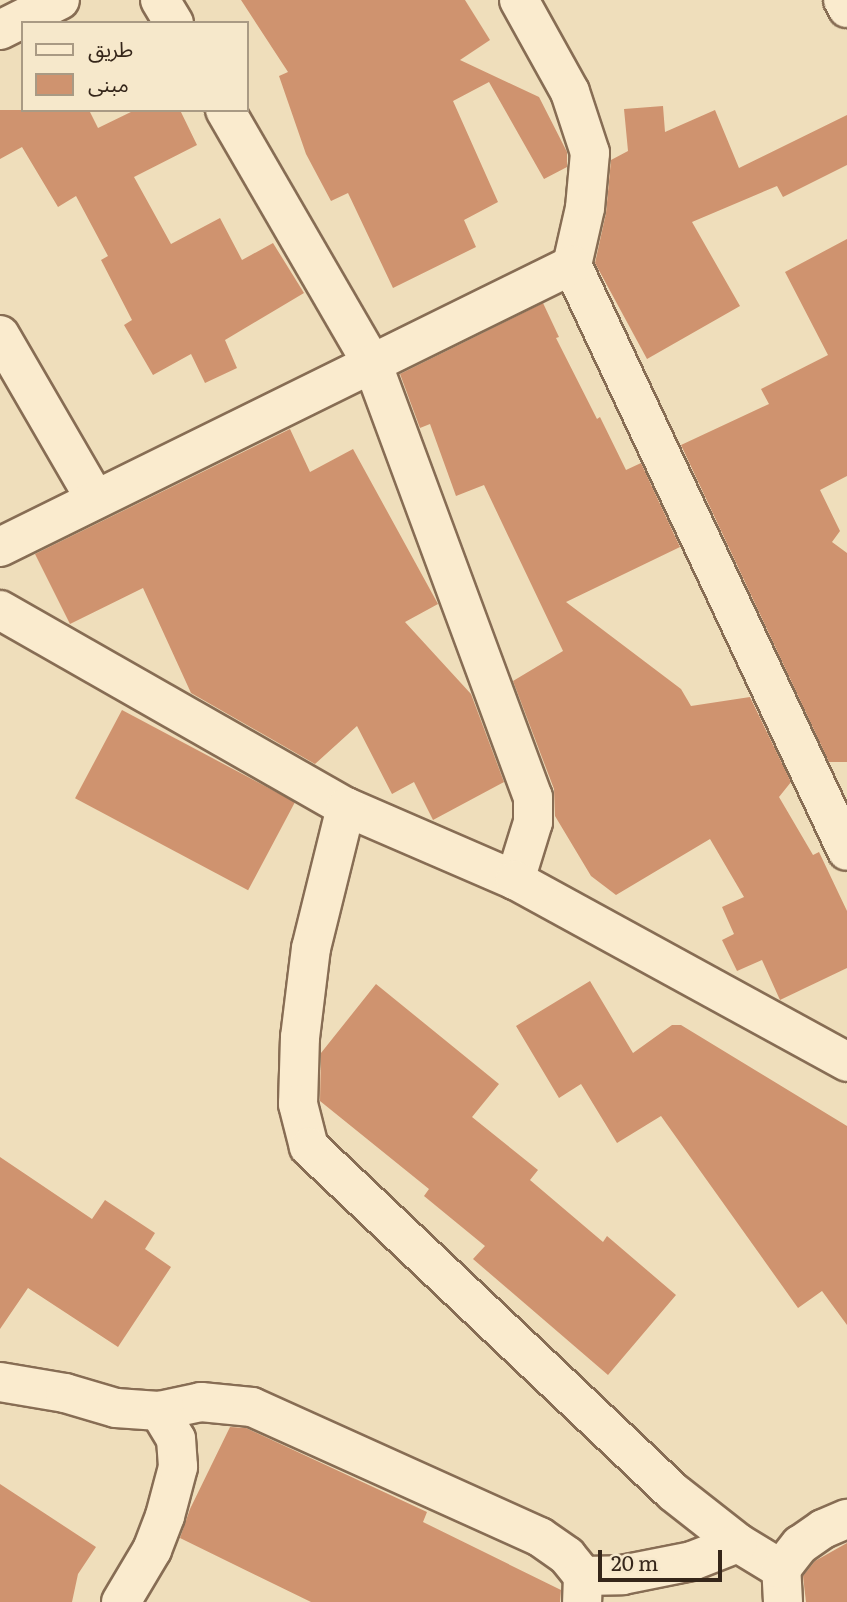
<!DOCTYPE html>
<html>
<head>
<meta charset="utf-8">
<style>
	body { margin:0 }
	#map { position:relative; width:847px; height:1602px; overflow:hidden; background:#efdebb; font-family:Literata,"Noto Sans Arabic",serif }
	div>[style] { position:absolute }
	[style*='--x'] { left:calc(var(--x)*1px); top:calc(var(--y)*1px); width:calc(var(--w)*1px); rotate:calc(var(--a)*1deg) }
	.building>* { inset:0; background:#cf936f; transform-origin:0 0 }
	.roads { filter:drop-shadow(2px 0 #876d54) drop-shadow(-2px 0 #876d54) drop-shadow(0 2px #876d54) drop-shadow(0 -2px #876d54) }
	.street>* { height:38px; margin:-19px; padding:0 19px; transform-origin:19px; border-radius:19px; background:#faebce }
	.secondary>* { height:38px; margin:-19px; padding:0 19px; transform-origin:19px; border-radius:19px; background:#faebce }
	span { translate:-50% -50%; white-space:nowrap; text-align:center; line-height:1.15; -webkit-text-stroke:6px #f6e8cb; paint-order:stroke }
	.legend { position:absolute; left:21px; top:21px; width:228px; height:91px; box-sizing:border-box; background:#f6e8cb; border:2px solid #a99a84; margin:0; padding:9px 12px; list-style:none; font-size:21px; color:#35261a }
	.legend li { display:flex; align-items:center; gap:14px; height:35px }
	.legend b { width:35px; border:2px solid #a99a84 }
	.scale { position:absolute; left:598px; top:1550px; width:124px; height:32px; box-sizing:border-box; border:4px solid #35261a; border-top:0; padding-left:9px; font-size:21px; line-height:24px; white-space:nowrap; color:#35261a; -webkit-text-stroke:5px #f6e8cb; paint-order:stroke }
</style>
</head>
<body>
<div id="map">
	<div class="building">
		<i style="clip-path:polygon(241px 0,465px 0,490px 40px,460px 60px,539px 97px,567px 152px,567px 167px,544px 179px,489px 82px,453px 101px,498px 202px,464px 220px,476px 247px,393px 288px,348px 193px,331px 201px,306px 154px,279px 76px,288px 72px)"></i>
		<i style="clip-path:polygon(663px 106px,665px 132px,715px 110px,739px 168px,847px 115px,847px 165px,783px 197px,777px 186px,692px 222px,740px 306px,647px 359px,595px 263px,606px 213px,611px 160px,628px 151px,624px 109px)"></i>
		<i style="clip-path:polygon(0 110px,89px 110px,98px 128px,135px 110px,180px 110px,197px 145px,134px 177px,171px 244px,220px 218px,242px 260px,273px 243px,304px 293px,225px 340px,237px 368px,205px 383px,191px 354px,153px 375px,124px 325px,132px 320px,101px 260px,108px 256px,76px 196px,58px 207px,22px 147px,0 159px)"></i>
		<i style="clip-path:polygon(847px 239px,847px 476px,820px 490px,840px 531px,832px 542px,847px 553px,847px 762px,829px 762px,681px 445px,769px 404px,761px 389px,828px 355px,785px 272px)"></i>
		<i style="clip-path:polygon(543px 303px,559px 337px,556px 338px,597px 419px,600px 417px,626px 470px,641px 463px,680px 547px,566px 602px,681px 689px,691px 706px,750px 697px,791px 782px,779px 797px,813px 855px,819px 852px,847px 911px,847px 968px,780px 1000px,762px 960px,737px 971px,722px 940px,734px 934px,722px 907px,744px 897px,710px 839px,616px 895px,591px 876px,555px 816px,554px 789px,513px 681px,563px 651px,484px 485px,456px 496px,430px 424px,420px 428px,400px 374px)"></i>
		<i style="clip-path:polygon(290px 429px,310px 472px,353px 449px,438px 604px,405px 622px,471px 694px,504px 782px,433px 820px,414px 782px,392px 794px,357px 726px,315px 764px,191px 693px,143px 588px,70px 624px,35px 554px)"></i>
		<i style="left:122px;top:710px;width:196px;height:100px;rotate:28deg"></i>
		<i style="clip-path:polygon(590px 981px,633px 1053px,672px 1025px,681px 1025px,847px 1126px,847px 1325px,822px 1291px,798px 1308px,661px 1116px,617px 1143px,581px 1084px,559px 1098px,516px 1026px)"></i>
		<i style="clip-path:polygon(376px 984px,499px 1084px,472px 1117px,538px 1170px,530px 1180px,603px 1242px,607px 1236px,676px 1295px,608px 1375px,473px 1259px,485px 1246px,424px 1196px,429px 1189px,320px 1101px,321px 1053px)"></i>
		<i style="clip-path:polygon(0 1157px,92px 1219px,105px 1200px,155px 1233px,145px 1249px,171px 1267px,118px 1347px,28px 1288px,0 1329px)"></i>
		<i style="clip-path:polygon(230px 1427px,246px 1428px,427px 1512px,423px 1522px,561px 1590px,560px 1602px,311px 1602px,180px 1538px,190px 1509px)"></i>
		<i style="clip-path:polygon(0 1484px,96px 1547px,78px 1574px,72px 1602px,0 1602px)"></i>
		<i style="clip-path:polygon(847px 1543px,847px 1602px,806px 1602px,803px 1576px,815px 1561px)"></i>
	</div>
	<div class="roads">
		<div class="street">
			<i style="--x:160;--y:0;--w:27;--a:59"></i>
			<i style="--x:519;--y:0;--w:105;--a:61"></i>
			<i style="--x:570;--y:92;--w:64;--a:71.8"></i>
			<i style="--x:590;--y:153;--w:55;--a:95.2"></i>
			<i style="--x:585;--y:208;--w:58;--a:102.8"></i>
			<i style="--x:572;--y:265;--w:647;--a:64.86"></i>
			<i style="--x:0;--y:30;--w:67;--a:-26.6"></i>
			<i style="--x:225;--y:110;--w:295;--a:59.9"></i>
			<i style="--x:373;--y:365;--w:461;--a:69.7"></i>
			<i style="--x:533;--y:797;--w:25;--a:90"></i>
			<i style="--x:533;--y:822;--w:61;--a:107.2"></i>
			<i style="--x:0;--y:335;--w:190;--a:59.9"></i>
			<i style="--x:0;--y:547;--w:638;--a:-26.24"></i>
			<i style="--x:0;--y:610;--w:398;--a:29.7"></i>
			<i style="--x:346;--y:807;--w:184;--a:23.4"></i>
			<i style="--x:515;--y:880;--w:379;--a:28.7"></i>
			<i style="--x:346;--y:807;--w:145;--a:103.9"></i>
			<i style="--x:311;--y:948;--w:90;--a:97"></i>
			<i style="--x:300;--y:1037;--w:67;--a:91.7"></i>
			<i style="--x:298;--y:1104;--w:44;--a:75.7"></i>
			<i style="--x:309;--y:1147;--w:502;--a:43.46"></i>
			<i style="--x:673;--y:1492;--w:83;--a:38.1"></i>
			<i style="--x:738;--y:1543;--w:50;--a:31.2"></i>
			<i style="--x:0;--y:1382;--w:66;--a:9.6"></i>
			<i style="--x:65;--y:1393;--w:53;--a:16.4"></i>
			<i style="--x:116;--y:1408;--w:43;--a:4"></i>
			<i style="--x:159;--y:1411;--w:43;--a:-12.1"></i>
			<i style="--x:201;--y:1402;--w:51;--a:5.6"></i>
			<i style="--x:252;--y:1407;--w:316;--a:24.3"></i>
			<i style="--x:540;--y:1537;--w:33;--a:35"></i>
			<i style="--x:567;--y:1556;--w:26;--a:51"></i>
			<i style="--x:583;--y:1576;--w:26;--a:92"></i>
			<i style="--x:583;--y:1576;--w:39;--a:-1"></i>
			<i style="--x:622;--y:1575;--w:71;--a:-11.3"></i>
			<i style="--x:692;--y:1561;--w:49;--a:-21.4"></i>
			<i style="--x:121;--y:1602;--w:61;--a:-59.2"></i>
			<i style="--x:152;--y:1550;--w:36;--a:-69"></i>
			<i style="--x:165;--y:1516;--w:51;--a:-75.1"></i>
			<i style="--x:178;--y:1467;--w:28;--a:-94"></i>
			<i style="--x:176;--y:1439;--w:33;--a:-121"></i>
			<i style="--x:783;--y:1602;--w:33;--a:-93"></i>
			<i style="--x:781;--y:1569;--w:31;--a:-52"></i>
			<i style="--x:800;--y:1545;--w:28;--a:-35"></i>
			<i style="--x:823;--y:1529;--w:26;--a:-23"></i>
		</div>
		<div class="secondary">
			<i style="--x:843;--y:0;--w:9;--a:63"></i>
		</div>
	</div>
	<ul class="legend">
	<li><b style="height:9px;background:#faebce"></b>طريق</li>
	<li><b style="height:19px;background:#cf936f"></b>مبنى</li>
	</ul>
	<div class="scale">20 m</div>
</div>
</body>
</html>
